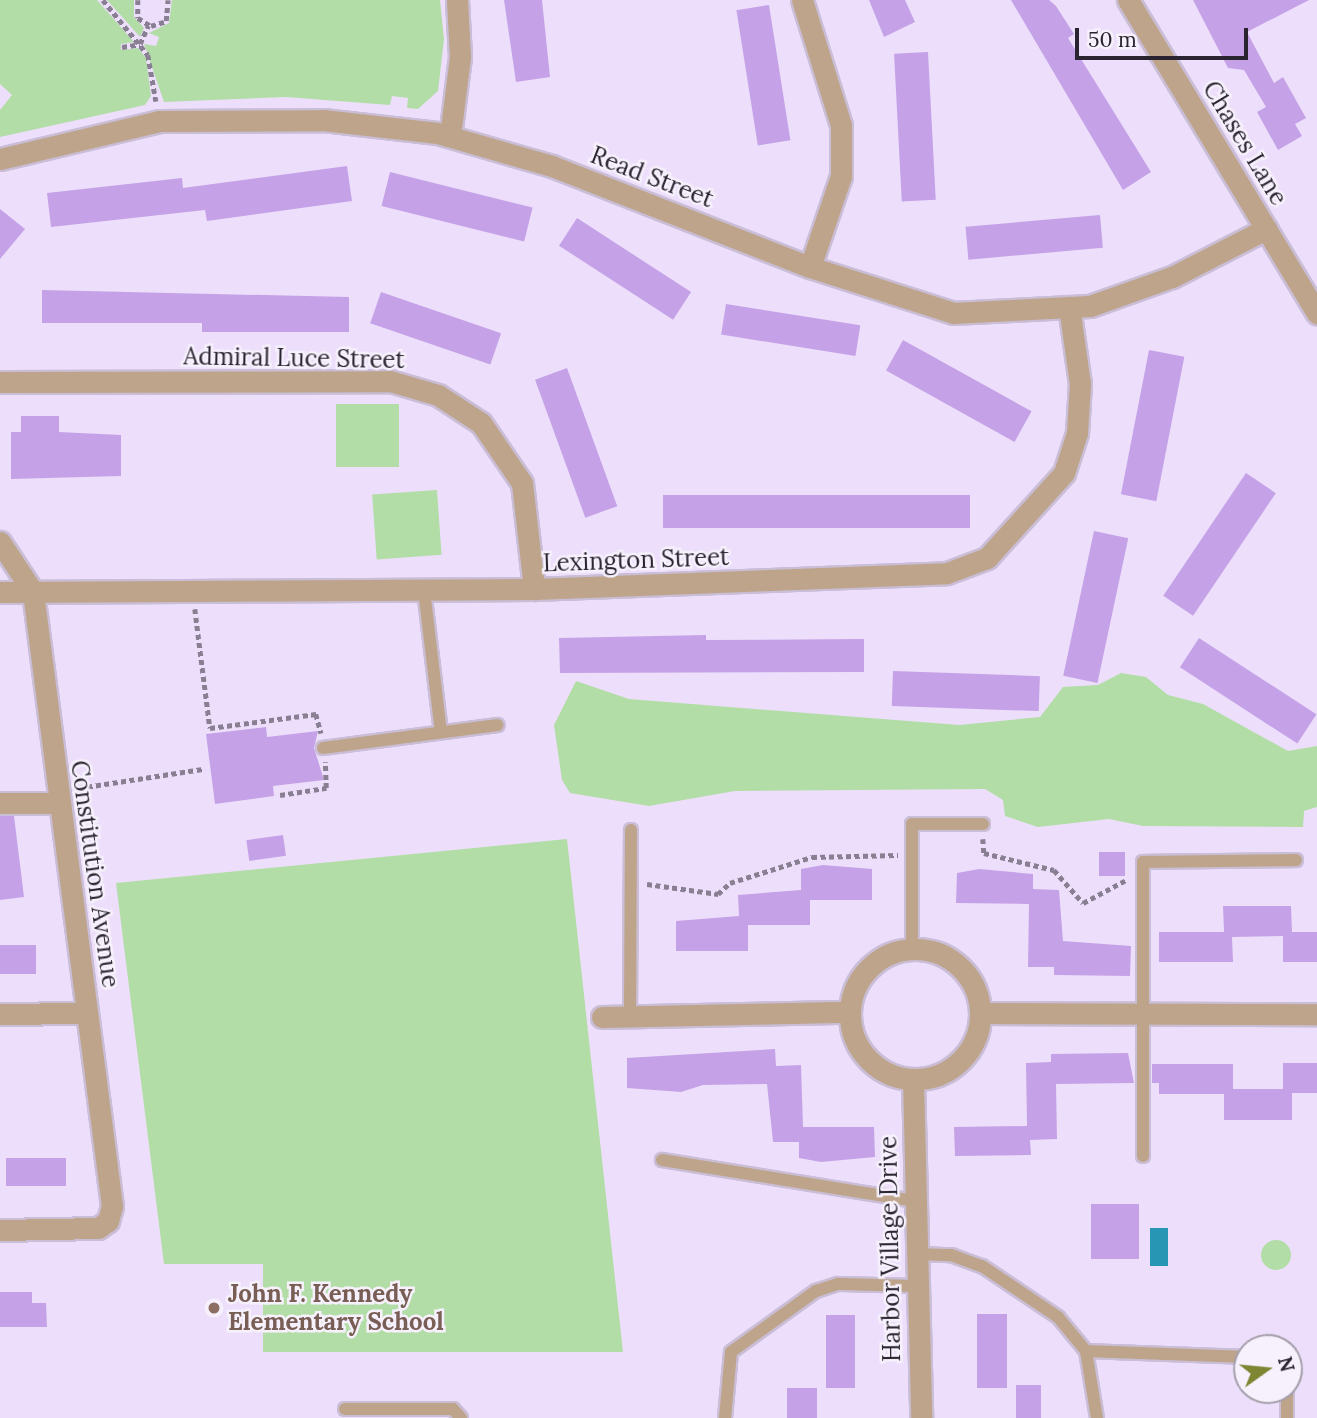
<!DOCTYPE html>
<html>
<head>
<meta charset="utf-8">
<style>
	body { margin:0 }
	#map { position:relative; width:1317px; height:1418px; overflow:hidden; background:#eddffb; font-family:Lora,serif }
	div>[style] { position:absolute }
	[style*='--x'] { left:calc(var(--x)*1px); top:calc(var(--y)*1px); width:calc(var(--w)*1px); rotate:calc(var(--a)*1deg) }
	.green>* { inset:0; background:#b2dda6; transform-origin:0 0 }
	.round { border-radius:50% }
	.water>* { inset:0; background:#2796b4; transform-origin:0 0 }
	.building>* { inset:0; background:#c5a2e7; transform-origin:0 0 }
	.path>* { height:4.5px; margin-top:-2.25px; transform-origin:0; background:repeating-linear-gradient(90deg,#897f92 0 5px,transparent 0 8.5px) }
	.roads { filter:drop-shadow(2px 0 #cabdd6) drop-shadow(-2px 0 #cabdd6) drop-shadow(0 2px #cabdd6) drop-shadow(0 -2px #cabdd6) }
	.lane>* { height:12px; margin:-6px; padding:0 6px; transform-origin:6px; border-radius:6px; background:#bda48a }
	.street>* { height:21px; margin:-10.5px; padding:0 10.5px; transform-origin:10.5px; border-radius:10.5px; background:#bda48a }
	.street>.ring { margin:-10.5px; padding:0; box-sizing:content-box; background:none; border:21px solid #bda48a; border-radius:50% }
	.dots>* { width:19px; height:19px; translate:-50% -50%; box-sizing:border-box; border:4px solid #f6f1fc; border-radius:50% }
	span { translate:-50% -50%; white-space:nowrap; text-align:center; line-height:1.15; -webkit-text-stroke:5px #f6f1fc; paint-order:stroke }
	.street-label { font-size:24px; color:#29242f }
	.education-label { font-size:24px; color:#785e54; font-weight:700 }
	.left { translate:0 -50%; text-align:left }
	.north { position:absolute; left:1233px; top:1334px; width:70px; height:70px; box-sizing:border-box; background:#f6f1fc; border:2px solid #a49faa; border-radius:50%; rotate:75deg; font-size:19px; font-weight:700; line-height:28px; text-align:center; color:#29242f }
	.north::after { content:''; display:block; margin:auto; width:24px; height:32px; background:#7e8633; clip-path:polygon(50% 0,100% 100%,50% 72%,0 100%) }
	.scale { position:absolute; left:1075px; top:28px; width:173px; height:32px; box-sizing:border-box; border:4px solid #29242f; border-top:0; padding-left:9px; font-size:21px; line-height:24px; white-space:nowrap; color:#29242f; -webkit-text-stroke:5px #f6f1fc; paint-order:stroke }
</style>
</head>
<body>
<div id="map">
	<div class="green">
		<i style="clip-path:polygon(0 0,97px 0,134px 42px,121px 44px,121px 50px,138px 48px,146px 58px,151px 96px,145px 105px,0 137px,0 110px,12px 95px,0 84px)"></i>
		<i style="clip-path:polygon(107px 0,134px 0,134px 17px,144px 28px,140px 37px)"></i>
		<i style="clip-path:polygon(172px 0,440px 0,444px 39px,438px 91px,418px 109px,407px 108px,408px 98px,392px 96px,390px 105px,286px 97px,164px 102px,144px 44px,156px 46px,159px 37px,149px 33px,169px 23px)"></i>
		<i style="left:336px;top:404px;width:63px;height:63px"></i>
		<i style="left:437px;top:490px;width:65px;height:65px;rotate:86deg"></i>
		<i style="clip-path:polygon(1121px 673px,1146px 677px,1168px 695px,1203px 704px,1288px 751px,1317px 746px,1317px 807px,1304px 811px,1303px 827px,1143px 826px,1109px 819px,1038px 827px,1005px 816px,1003px 800px,985px 789px,735px 791px,649px 806px,570px 793px,562px 780px,554px 725px,576px 681px,629px 699px,959px 725px,1040px 717px,1063px 687px,1098px 685px)"></i>
		<i style="clip-path:polygon(567px 839px,623px 1352px,263px 1352px,263px 1264px,164px 1264px,116px 883px)"></i>
		<i class="round" style="left:1261px;top:1240px;width:30px;height:30px"></i>
	</div>
	<div class="water">
		<i style="left:1168px;top:1228px;width:38px;height:18px;rotate:90deg"></i>
	</div>
	<div class="building">
		<i style="clip-path:polygon(504px 0,542px 0,550px 77px,516px 82px)"></i>
		<i style="clip-path:polygon(869px 0,905px 0,915px 22px,884px 37px)"></i>
		<i style="clip-path:polygon(1011px 0,1049px 0,1056px 6px,1074px 34px,1068px 38px,1151px 172px,1123px 190px)"></i>
		<i style="clip-path:polygon(1193px 0,1309px 0,1247px 32px,1274px 83px,1283px 77px,1306px 118px,1295px 124px,1302px 136px,1278px 150px,1257px 112px,1266px 107px,1244px 70px,1228px 68px)"></i>
		<i style="left:769px;top:5px;width:137px;height:33px;rotate:81deg"></i>
		<i style="left:928px;top:52px;width:148px;height:34px;rotate:87deg"></i>
		<i style="clip-path:polygon(347px 166px,352px 201px,207px 221px,205px 210px,51px 227px,47px 193px,182px 178px,183px 188px)"></i>
		<i style="left:390px;top:172px;width:147px;height:35px;rotate:14deg"></i>
		<i style="clip-path:polygon(0 209px,25px 229px,0 259px)"></i>
		<i style="left:1100px;top:215px;width:33px;height:135px;rotate:85deg"></i>
		<i style="left:577px;top:218px;width:136px;height:33px;rotate:33deg"></i>
		<i style="clip-path:polygon(42px 290px,349px 297px,349px 332px,202px 332px,202px 323px,42px 323px)"></i>
		<i style="left:381px;top:292px;width:127px;height:33px;rotate:19deg"></i>
		<i style="left:726px;top:304px;width:136px;height:31px;rotate:9deg"></i>
		<i style="left:903px;top:340px;width:147px;height:35px;rotate:29deg"></i>
		<i style="left:1149px;top:350px;width:36px;height:147px;rotate:11deg"></i>
		<i style="left:567px;top:368px;width:147px;height:34px;rotate:70deg"></i>
		<i style="clip-path:polygon(21px 416px,59px 416px,59px 432px,121px 435px,121px 476px,11px 479px,11px 432px,21px 432px)"></i>
		<i style="left:1246px;top:473px;width:36px;height:148px;rotate:34deg"></i>
		<i style="left:970px;top:495px;width:33px;height:307px;rotate:90deg"></i>
		<i style="left:1094px;top:531px;width:35px;height:148px;rotate:12deg"></i>
		<i style="clip-path:polygon(706px 635px,706px 640px,864px 639px,864px 672px,560px 673px,559px 638px)"></i>
		<i style="left:1199px;top:638px;width:140px;height:35px;rotate:33deg"></i>
		<i style="left:893px;top:671px;width:147px;height:35px;rotate:2deg"></i>
		<i style="clip-path:polygon(266px 727px,267px 737px,318px 731px,314px 748px,324px 780px,273px 786px,274px 796px,215px 804px,206px 734px)"></i>
		<i style="clip-path:polygon(0 816px,14px 816px,24px 897px,0 900px)"></i>
		<i style="left:283px;top:835px;width:21px;height:37px;rotate:82deg"></i>
		<i style="left:1125px;top:852px;width:24px;height:26px;rotate:90deg"></i>
		<i style="clip-path:polygon(823px 865px,872px 869px,872px 900px,810px 900px,810px 925px,748px 925px,748px 951px,676px 951px,676px 921px,739px 916px,738px 895px,801px 890px,801px 869px)"></i>
		<i style="clip-path:polygon(979px 869px,1033px 874px,1033px 889px,1059px 890px,1063px 941px,1131px 946px,1130px 976px,1054px 975px,1054px 967px,1028px 967px,1029px 904px,956px 903px,957px 873px)"></i>
		<i style="clip-path:polygon(1223px 906px,1291px 906px,1292px 932px,1317px 932px,1317px 962px,1283px 962px,1283px 936px,1232px 937px,1233px 962px,1159px 962px,1159px 932px,1224px 932px)"></i>
		<i style="left:0;top:945px;width:36px;height:29px"></i>
		<i style="clip-path:polygon(775px 1049px,776px 1066px,801px 1065px,803px 1127px,874px 1127px,875px 1157px,821px 1162px,799px 1158px,799px 1142px,773px 1142px,767px 1084px,703px 1085px,681px 1092px,627px 1088px,627px 1058px)"></i>
		<i style="clip-path:polygon(1128px 1053px,1134px 1083px,1056px 1084px,1057px 1139px,1030px 1140px,1031px 1155px,955px 1156px,954px 1127px,1027px 1126px,1026px 1063px,1051px 1062px,1051px 1054px)"></i>
		<i style="clip-path:polygon(1283px 1063px,1317px 1063px,1317px 1093px,1292px 1093px,1292px 1120px,1224px 1120px,1224px 1094px,1159px 1094px,1159px 1083px,1152px 1083px,1152px 1064px,1233px 1064px,1233px 1089px,1283px 1089px)"></i>
		<i style="left:6px;top:1158px;width:60px;height:28px"></i>
		<i style="left:1091px;top:1204px;width:48px;height:55px"></i>
		<i style="clip-path:polygon(0 1292px,32px 1292px,32px 1303px,46px 1303px,47px 1327px,0 1327px)"></i>
		<i style="left:977px;top:1314px;width:30px;height:74px"></i>
		<i style="left:826px;top:1315px;width:29px;height:73px"></i>
		<i style="left:1016px;top:1385px;width:25px;height:33px"></i>
		<i style="left:787px;top:1388px;width:30px;height:30px"></i>
	</div>
	<div class="path">
		<i style="--x:103;--y:0;--w:71;--a:50.7"></i>
		<i style="--x:148;--y:55;--w:47;--a:80.1"></i>
		<i style="--x:138;--y:0;--w:18;--a:90"></i>
		<i style="--x:138;--y:18;--w:15;--a:32"></i>
		<i style="--x:151;--y:26;--w:16;--a:-18"></i>
		<i style="--x:166;--y:21;--w:21;--a:-85"></i>
		<i style="--x:122;--y:47;--w:18;--a:-9"></i>
		<i style="--x:140;--y:44;--w:20;--a:-66"></i>
		<i style="--x:195;--y:609;--w:120;--a:82.8"></i>
		<i style="--x:210;--y:728;--w:107;--a:-7.5"></i>
		<i style="--x:316;--y:714;--w:20;--a:75"></i>
		<i style="--x:79;--y:788;--w:125;--a:-8.7"></i>
		<i style="--x:280;--y:795;--w:47;--a:-8.7"></i>
		<i style="--x:326;--y:788;--w:26;--a:-92"></i>
		<i style="--x:983;--y:839;--w:14;--a:86"></i>
		<i style="--x:984;--y:853;--w:72;--a:13.7"></i>
		<i style="--x:1054;--y:870;--w:44;--a:48.7"></i>
		<i style="--x:1083;--y:903;--w:49;--a:-28.1"></i>
		<i style="--x:647;--y:884;--w:72;--a:8"></i>
		<i style="--x:718;--y:894;--w:16;--a:-43"></i>
		<i style="--x:730;--y:883;--w:86;--a:-17.6"></i>
		<i style="--x:812;--y:857;--w:86;--a:-1.3"></i>
	</div>
	<div class="roads">
		<div class="lane">
			<i style="--x:424;--y:590;--w:143;--a:83.2"></i>
			<i style="--x:323;--y:748;--w:176;--a:-7.5"></i>
			<i style="--x:912;--y:948;--w:124;--a:-90"></i>
			<i style="--x:912;--y:824;--w:71;--a:0"></i>
			<i style="--x:630;--y:1015;--w:185;--a:-89.7"></i>
			<i style="--x:1143;--y:1156;--w:294;--a:-90"></i>
			<i style="--x:1143;--y:862;--w:153;--a:-0.7"></i>
			<i style="--x:662;--y:1160;--w:257;--a:9.2"></i>
			<i style="--x:917;--y:1254;--w:34;--a:2"></i>
			<i style="--x:951;--y:1255;--w:33;--a:20"></i>
			<i style="--x:982;--y:1266;--w:92;--a:33.9"></i>
			<i style="--x:1058;--y:1317;--w:44;--a:50.5"></i>
			<i style="--x:1086;--y:1351;--w:68;--a:80.7"></i>
			<i style="--x:1086;--y:1351;--w:161;--a:2.1"></i>
			<i style="--x:1287;--y:1390;--w:28;--a:90"></i>
			<i style="--x:345;--y:1409;--w:108;--a:0"></i>
			<i style="--x:453;--y:1409;--w:12;--a:48"></i>
			<i style="--x:725;--y:1418;--w:66;--a:-84.8"></i>
			<i style="--x:731;--y:1352;--w:105;--a:-35.7"></i>
			<i style="--x:816;--y:1291;--w:23;--a:-18"></i>
			<i style="--x:838;--y:1284;--w:79;--a:1.5"></i>
		</div>
		<div class="street">
			<i style="--x:802;--y:0;--w:131;--a:72.7"></i>
			<i style="--x:841;--y:125;--w:51;--a:90"></i>
			<i style="--x:841;--y:176;--w:96;--a:108.8"></i>
			<i style="--x:1128;--y:0;--w:366;--a:58.9"></i>
			<i style="--x:450;--y:136;--w:80;--a:-82.8"></i>
			<i style="--x:460;--y:57;--w:57;--a:-93"></i>
			<i style="--x:0;--y:159;--w:163;--a:-13.4"></i>
			<i style="--x:159;--y:121;--w:164;--a:-0.3"></i>
			<i style="--x:323;--y:120;--w:115;--a:6.5"></i>
			<i style="--x:437;--y:133;--w:120;--a:16"></i>
			<i style="--x:552;--y:166;--w:277;--a:21.4"></i>
			<i style="--x:810;--y:267;--w:150;--a:17.8"></i>
			<i style="--x:953;--y:313;--w:137;--a:-2.9"></i>
			<i style="--x:1090;--y:306;--w:87;--a:-19.5"></i>
			<i style="--x:1172;--y:277;--w:106;--a:-27.1"></i>
			<i style="--x:0;--y:382;--w:390;--a:-0.1"></i>
			<i style="--x:390;--y:381;--w:50;--a:16.3"></i>
			<i style="--x:438;--y:395;--w:51;--a:33.1"></i>
			<i style="--x:481;--y:423;--w:73;--a:55.7"></i>
			<i style="--x:522;--y:483;--w:107;--a:83.5"></i>
			<i style="--x:0;--y:542;--w:60;--a:56.6"></i>
			<i style="--x:33;--y:592;--w:619;--a:82.67"></i>
			<i style="--x:112;--y:1206;--w:16;--a:105"></i>
			<i style="--x:108;--y:1221;--w:12;--a:145"></i>
			<i style="--x:98;--y:1228;--w:98;--a:178.8"></i>
			<i style="--x:0;--y:592;--w:534;--a:-0.32"></i>
			<i style="--x:534;--y:589;--w:413;--a:-2.2"></i>
			<i style="--x:947;--y:573;--w:43;--a:-20.6"></i>
			<i style="--x:987;--y:558;--w:115;--a:-47.8"></i>
			<i style="--x:1064;--y:473;--w:42;--a:-72"></i>
			<i style="--x:1077;--y:433;--w:49;--a:-86.5"></i>
			<i style="--x:1080;--y:384;--w:78;--a:-98.1"></i>
			<i style="--x:0;--y:803;--w:58;--a:0"></i>
			<i class="ring" style="left:850px;top:949px;width:109px;height:109px"></i>
			<i style="--x:980;--y:1013;--w:337;--a:0.2"></i>
			<i style="--x:0;--y:1014;--w:87;--a:-0.7"></i>
			<i style="--x:602;--y:1017;--w:247;--a:-1.2"></i>
			<i style="--x:913;--y:1079;--w:339;--a:88.6"></i>
		</div>
	</div>
	<div class="dots">
		<i style="left:214px;top:1308px;background:#8d6e63"></i>
	</div>
	<div class="street-label">
		<span style="left:1245px;top:143px;rotate:59deg">Chases Lane</span>
		<span style="left:652px;top:177px;rotate:21deg">Read Street</span>
		<span style="left:294px;top:358px;rotate:1deg">Admiral Luce Street</span>
		<span style="left:636px;top:560px;rotate:-2deg">Lexington Street</span>
		<span style="left:95px;top:874px;rotate:82deg">Constitution Avenue</span>
		<span style="left:890px;top:1249px;rotate:-91deg">Harbor Village Drive</span>
	</div>
	<div class="education-label">
		<span class="left" style="left:228px;top:1308px">John F. Kennedy<br>Elementary School</span>
	</div>
	<div class="north">N</div>
	<div class="scale">50 m</div>
</div>
</body>
</html>
